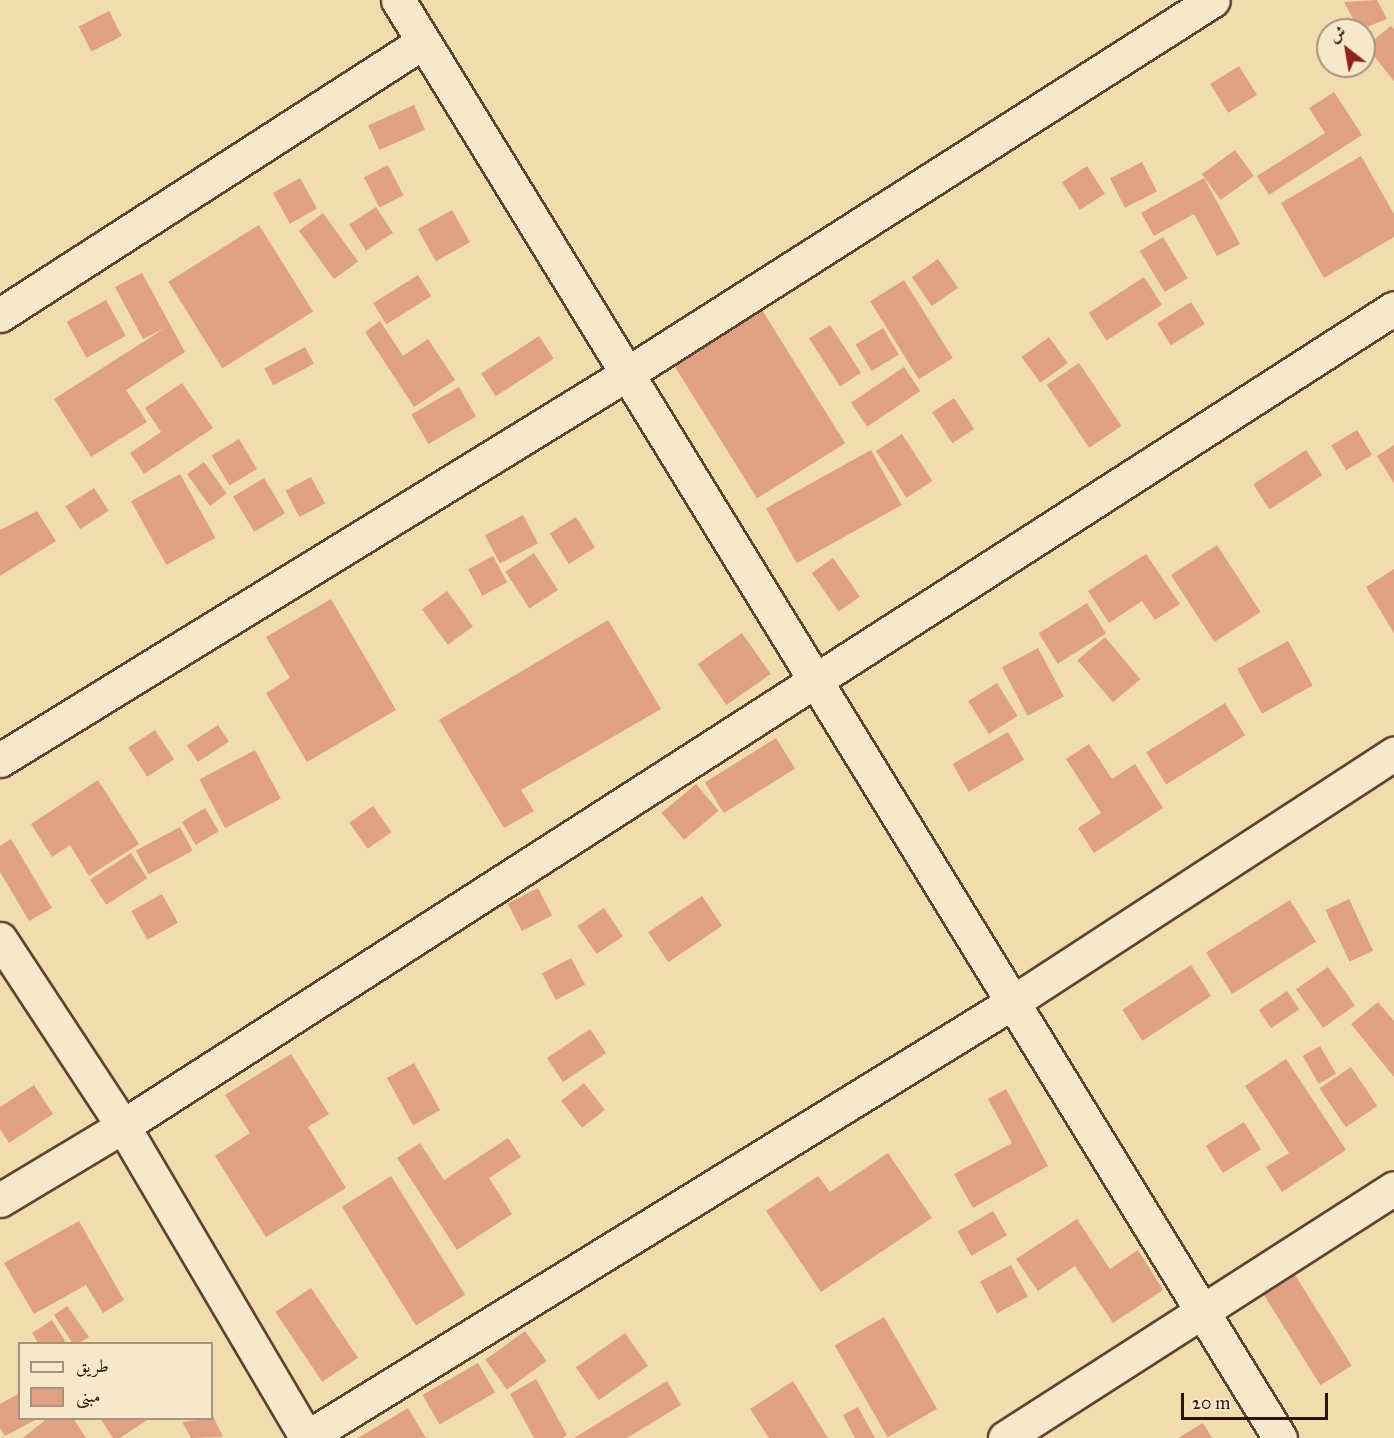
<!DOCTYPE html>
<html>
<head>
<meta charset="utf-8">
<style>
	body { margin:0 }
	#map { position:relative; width:1394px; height:1438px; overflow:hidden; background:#f1dcae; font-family:"IM FELL Great Primer",Amiri,serif }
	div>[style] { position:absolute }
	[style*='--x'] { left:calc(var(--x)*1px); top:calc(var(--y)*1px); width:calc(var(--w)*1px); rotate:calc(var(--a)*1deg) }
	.building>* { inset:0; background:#e0a183; transform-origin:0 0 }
	.roads { filter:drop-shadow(2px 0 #5e4532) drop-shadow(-2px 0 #5e4532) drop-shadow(0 2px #5e4532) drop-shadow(0 -2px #5e4532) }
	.minor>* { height:33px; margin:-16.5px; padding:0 16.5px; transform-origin:16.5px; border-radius:16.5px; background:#f6e8ca }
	span { translate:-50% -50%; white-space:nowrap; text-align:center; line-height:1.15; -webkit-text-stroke:4.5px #f6e8ca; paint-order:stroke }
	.legend { position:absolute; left:18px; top:1342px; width:195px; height:78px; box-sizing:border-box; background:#f6e8ca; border:2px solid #a6937d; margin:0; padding:8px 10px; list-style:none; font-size:18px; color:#2d1309 }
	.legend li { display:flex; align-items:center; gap:12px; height:30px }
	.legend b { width:30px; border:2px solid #a6937d }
	.north { position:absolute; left:1316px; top:18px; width:60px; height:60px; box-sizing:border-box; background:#f6e8ca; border:2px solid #a6937d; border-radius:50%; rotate:329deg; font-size:16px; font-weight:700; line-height:24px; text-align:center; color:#2d1309 }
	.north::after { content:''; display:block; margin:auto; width:21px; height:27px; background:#8f2418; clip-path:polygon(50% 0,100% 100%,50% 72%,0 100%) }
	.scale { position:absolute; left:1181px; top:1393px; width:147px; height:27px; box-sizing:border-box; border:3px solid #2d1309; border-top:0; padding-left:8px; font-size:18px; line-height:21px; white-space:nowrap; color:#2d1309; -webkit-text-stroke:4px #f6e8ca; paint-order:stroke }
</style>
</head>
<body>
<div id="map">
	<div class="building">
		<i style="clip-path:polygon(1377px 0,1387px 19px,1359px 30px,1344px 2px)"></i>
		<i style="left:109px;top:11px;width:28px;height:34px;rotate:63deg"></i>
		<i style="clip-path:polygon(1391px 26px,1394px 29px,1394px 81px,1366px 46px)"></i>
		<i style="left:1239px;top:66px;width:34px;height:34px;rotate:58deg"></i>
		<i style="clip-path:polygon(1334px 92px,1362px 135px,1269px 195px,1257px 176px,1325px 133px,1309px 108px)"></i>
		<i style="left:414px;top:105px;width:27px;height:50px;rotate:66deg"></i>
		<i style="left:1235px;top:150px;width:32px;height:41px;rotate:54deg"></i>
		<i style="clip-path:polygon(1361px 156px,1394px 214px,1394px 237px,1324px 278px,1281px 203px)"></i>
		<i style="left:1142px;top:162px;width:33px;height:36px;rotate:63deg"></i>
		<i style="left:388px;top:165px;width:34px;height:27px;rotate:63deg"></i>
		<i style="left:1087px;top:166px;width:33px;height:30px;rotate:57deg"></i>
		<i style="left:300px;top:178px;width:35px;height:31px;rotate:61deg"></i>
		<i style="clip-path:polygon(1204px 178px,1240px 244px,1217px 256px,1194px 214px,1154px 236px,1141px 213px)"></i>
		<i style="left:376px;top:207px;width:31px;height:32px;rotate:57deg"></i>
		<i style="left:452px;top:210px;width:37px;height:39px;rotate:61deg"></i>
		<i style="left:323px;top:213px;width:60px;height:30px;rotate:54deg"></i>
		<i style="left:259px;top:225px;width:102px;height:107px;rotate:58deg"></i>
		<i style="left:1163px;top:237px;width:48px;height:27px;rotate:59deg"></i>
		<i style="left:938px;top:259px;width:35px;height:32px;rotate:55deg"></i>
		<i style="clip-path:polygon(142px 273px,185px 352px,126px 390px,147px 422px,91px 457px,54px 399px,165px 328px,143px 339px,115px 287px)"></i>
		<i style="left:418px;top:275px;width:25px;height:53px;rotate:58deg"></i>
		<i style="left:1144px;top:277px;width:33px;height:66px;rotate:57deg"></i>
		<i style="left:904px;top:280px;width:92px;height:40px;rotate:58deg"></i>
		<i style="left:106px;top:300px;width:41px;height:45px;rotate:61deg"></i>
		<i style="left:1191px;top:302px;width:26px;height:40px;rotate:58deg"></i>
		<i style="left:762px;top:310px;width:157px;height:104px;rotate:58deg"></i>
		<i style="clip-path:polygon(380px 321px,403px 356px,428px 339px,455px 380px,414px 407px,365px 332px)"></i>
		<i style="left:830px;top:325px;width:57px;height:25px;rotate:57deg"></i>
		<i style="left:883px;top:328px;width:31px;height:32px;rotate:59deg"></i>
		<i style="left:539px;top:336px;width:27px;height:69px;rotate:57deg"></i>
		<i style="left:1049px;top:337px;width:32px;height:34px;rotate:54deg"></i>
		<i style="left:305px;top:347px;width:19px;height:46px;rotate:62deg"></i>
		<i style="left:1079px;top:363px;width:76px;height:39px;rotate:56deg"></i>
		<i style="left:904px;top:367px;width:29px;height:64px;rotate:56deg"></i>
		<i style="clip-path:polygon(182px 383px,213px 428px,144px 474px,130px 453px,161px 432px,145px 408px)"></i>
		<i style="left:459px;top:387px;width:34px;height:55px;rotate:60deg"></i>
		<i style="left:954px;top:398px;width:37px;height:26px;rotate:57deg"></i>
		<i style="left:1357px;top:430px;width:29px;height:30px;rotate:59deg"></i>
		<i style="left:902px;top:434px;width:56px;height:31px;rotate:57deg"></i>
		<i style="left:239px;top:439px;width:35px;height:32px;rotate:59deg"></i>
		<i style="clip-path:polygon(1394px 445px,1394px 483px,1377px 456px)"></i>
		<i style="left:871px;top:450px;width:63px;height:120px;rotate:61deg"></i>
		<i style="left:1306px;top:450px;width:30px;height:63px;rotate:57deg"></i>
		<i style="left:204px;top:462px;width:39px;height:21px;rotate:54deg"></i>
		<i style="left:180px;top:474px;width:73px;height:56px;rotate:61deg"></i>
		<i style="left:311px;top:477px;width:30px;height:29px;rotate:62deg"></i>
		<i style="left:264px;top:478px;width:41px;height:36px;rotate:59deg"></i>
		<i style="left:94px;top:488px;width:27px;height:34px;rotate:57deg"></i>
		<i style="clip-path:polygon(37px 511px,56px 541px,0 576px,0 530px)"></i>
		<i style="left:523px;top:515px;width:32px;height:43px;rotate:62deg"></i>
		<i style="left:576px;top:517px;width:36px;height:31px;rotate:58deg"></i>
		<i style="left:1217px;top:545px;width:80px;height:55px;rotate:57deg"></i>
		<i style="left:534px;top:553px;width:44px;height:34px;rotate:57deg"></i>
		<i style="clip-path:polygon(1146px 554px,1180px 604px,1155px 620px,1142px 601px,1109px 623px,1088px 591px)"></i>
		<i style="left:493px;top:556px;width:30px;height:28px;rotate:62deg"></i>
		<i style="left:833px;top:558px;width:47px;height:26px;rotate:55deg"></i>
		<i style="clip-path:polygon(1394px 569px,1394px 633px,1366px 587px)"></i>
		<i style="left:447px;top:591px;width:44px;height:31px;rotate:54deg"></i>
		<i style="clip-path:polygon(331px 599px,396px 710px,307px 762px,266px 693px,290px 678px,266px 637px)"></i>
		<i style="left:1087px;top:603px;width:36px;height:57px;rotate:58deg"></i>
		<i style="clip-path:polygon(608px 620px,661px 709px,521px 790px,534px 811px,504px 828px,439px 720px)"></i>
		<i style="left:742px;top:633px;width:50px;height:54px;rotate:55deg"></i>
		<i style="left:1105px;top:637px;width:55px;height:36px;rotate:50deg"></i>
		<i style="left:1288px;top:641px;width:51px;height:58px;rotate:61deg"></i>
		<i style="left:1038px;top:648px;width:55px;height:41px;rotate:62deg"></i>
		<i style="left:997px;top:683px;width:39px;height:34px;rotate:58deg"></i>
		<i style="left:1225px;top:703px;width:38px;height:93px;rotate:58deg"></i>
		<i style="left:218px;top:725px;width:20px;height:37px;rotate:57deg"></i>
		<i style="left:155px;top:730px;width:35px;height:32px;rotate:57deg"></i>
		<i style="left:1008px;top:732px;width:32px;height:64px;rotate:60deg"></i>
		<i style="left:776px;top:738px;width:36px;height:84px;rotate:58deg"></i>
		<i style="clip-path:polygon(1089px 744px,1112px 779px,1135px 764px,1163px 808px,1094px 853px,1078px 828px,1101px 813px,1066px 759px)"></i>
		<i style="left:255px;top:750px;width:55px;height:63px;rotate:62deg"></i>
		<i style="clip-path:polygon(98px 780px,139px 844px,89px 876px,70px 845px,52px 857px,31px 824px)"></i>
		<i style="left:696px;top:784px;width:35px;height:45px;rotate:50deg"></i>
		<i style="left:373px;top:806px;width:32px;height:29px;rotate:55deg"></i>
		<i style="left:205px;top:808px;width:27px;height:27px;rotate:59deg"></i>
		<i style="left:180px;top:827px;width:27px;height:50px;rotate:62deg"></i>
		<i style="clip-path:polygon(11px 839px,52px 908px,29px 921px,0 872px,0 846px)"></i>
		<i style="left:131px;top:853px;width:30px;height:49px;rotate:57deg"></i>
		<i style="left:538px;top:888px;width:31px;height:34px;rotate:63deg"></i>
		<i style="left:162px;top:894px;width:33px;height:35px;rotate:61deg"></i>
		<i style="left:702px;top:896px;width:36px;height:65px;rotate:56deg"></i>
		<i style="left:1349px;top:899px;width:57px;height:26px;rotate:65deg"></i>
		<i style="left:1290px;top:900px;width:49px;height:99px;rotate:58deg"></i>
		<i style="left:604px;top:908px;width:34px;height:32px;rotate:56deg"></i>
		<i style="left:571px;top:958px;width:30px;height:33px;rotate:62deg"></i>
		<i style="left:1191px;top:965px;width:37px;height:82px;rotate:57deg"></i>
		<i style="left:1328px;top:967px;width:47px;height:39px;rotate:55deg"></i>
		<i style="left:1287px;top:991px;width:22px;height:34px;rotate:56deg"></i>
		<i style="clip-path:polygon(1378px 1002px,1394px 1021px,1394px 1077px,1351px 1024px)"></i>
		<i style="left:590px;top:1029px;width:29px;height:52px;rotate:56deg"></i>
		<i style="left:1320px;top:1046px;width:32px;height:20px;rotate:60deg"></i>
		<i style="clip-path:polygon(291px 1054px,329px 1114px,308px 1127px,346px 1188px,266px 1237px,215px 1156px,250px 1133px,225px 1095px)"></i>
		<i style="clip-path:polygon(1286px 1059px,1346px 1150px,1282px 1192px,1266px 1167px,1289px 1153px,1245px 1086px)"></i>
		<i style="left:414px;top:1063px;width:54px;height:31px;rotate:61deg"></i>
		<i style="left:1351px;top:1067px;width:47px;height:38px;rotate:56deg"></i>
		<i style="left:584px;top:1083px;width:34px;height:29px;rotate:52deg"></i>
		<i style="clip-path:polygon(34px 1085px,53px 1114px,9px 1143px,0 1129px,0 1107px)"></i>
		<i style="clip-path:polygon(1006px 1089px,1048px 1166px,973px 1208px,954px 1174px,1012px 1143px,988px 1099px)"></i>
		<i style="left:1244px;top:1122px;width:32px;height:45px;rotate:58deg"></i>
		<i style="clip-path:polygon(508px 1138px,521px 1157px,489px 1178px,512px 1214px,457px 1250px,397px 1158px,420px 1143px,444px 1180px)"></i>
		<i style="clip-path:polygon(888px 1153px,932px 1218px,821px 1292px,766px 1211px,818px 1176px,830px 1192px)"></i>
		<i style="left:391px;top:1176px;width:140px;height:58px;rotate:58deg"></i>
		<i style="left:993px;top:1211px;width:28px;height:41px;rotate:60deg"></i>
		<i style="clip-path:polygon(1077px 1219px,1110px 1269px,1138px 1250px,1163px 1290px,1113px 1323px,1075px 1266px,1038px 1291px,1016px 1259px)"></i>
		<i style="clip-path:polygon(79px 1221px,124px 1300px,103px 1313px,86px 1285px,34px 1314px,4px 1263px)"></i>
		<i style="left:1011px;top:1265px;width:36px;height:35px;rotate:62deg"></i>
		<i style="left:1295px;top:1275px;width:107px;height:37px;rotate:58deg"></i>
		<i style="left:311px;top:1288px;width:84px;height:43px;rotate:56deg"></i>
		<i style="clip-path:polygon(67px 1306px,89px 1337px,78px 1344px,73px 1344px,54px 1315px)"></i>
		<i style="left:884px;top:1317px;width:106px;height:57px;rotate:60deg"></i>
		<i style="clip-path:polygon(52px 1320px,67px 1344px,39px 1344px,32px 1333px)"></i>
		<i style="left:525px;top:1331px;width:37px;height:49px;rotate:54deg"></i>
		<i style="left:625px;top:1333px;width:40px;height:60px;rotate:55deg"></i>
		<i style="left:478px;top:1363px;width:34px;height:64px;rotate:60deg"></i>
		<i style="clip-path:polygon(536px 1379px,567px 1435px,562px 1438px,534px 1438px,510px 1394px)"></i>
		<i style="clip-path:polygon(667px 1381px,681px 1405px,627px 1438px,574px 1438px)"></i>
		<i style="clip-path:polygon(793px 1381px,828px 1438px,769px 1438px,750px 1409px)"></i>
		<i style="clip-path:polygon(20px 1393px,20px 1418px,39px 1418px,5px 1436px,0 1428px,0 1404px)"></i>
		<i style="clip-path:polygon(858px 1407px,875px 1438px,855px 1438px,843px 1415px)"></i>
		<i style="clip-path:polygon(408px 1408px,426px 1438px,358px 1438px)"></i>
		<i style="clip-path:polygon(212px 1414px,223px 1437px,191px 1438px,182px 1422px,212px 1418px)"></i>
		<i style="clip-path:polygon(42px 1418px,73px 1418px,86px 1438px,23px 1438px,44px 1421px)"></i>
		<i style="clip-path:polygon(100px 1418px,150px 1418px,120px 1438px,113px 1438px)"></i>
		<i style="clip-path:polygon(1203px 1423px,1212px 1438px,1178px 1438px)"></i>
	</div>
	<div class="roads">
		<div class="minor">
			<i style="--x:398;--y:0;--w:1687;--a:58.48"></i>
			<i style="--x:0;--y:315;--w:503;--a:-32.84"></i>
			<i style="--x:0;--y:760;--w:734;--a:-31.63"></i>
			<i style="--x:625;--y:375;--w:697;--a:-32.53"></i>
			<i style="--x:0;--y:939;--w:224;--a:56.7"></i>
			<i style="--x:123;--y:1126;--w:362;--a:59.5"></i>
			<i style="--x:0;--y:1200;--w:144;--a:-31"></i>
			<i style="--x:123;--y:1126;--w:1511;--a:-32.76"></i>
			<i style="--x:306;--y:1438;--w:831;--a:-31.66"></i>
			<i style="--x:1013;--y:1002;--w:455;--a:-33.1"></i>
			<i style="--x:1005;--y:1438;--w:462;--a:-32.7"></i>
		</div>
	</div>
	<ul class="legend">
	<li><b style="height:8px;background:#f6e8ca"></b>طريق</li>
	<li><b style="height:16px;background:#e0a183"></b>مبنى</li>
	</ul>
	<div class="north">ش</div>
	<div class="scale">20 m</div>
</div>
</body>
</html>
